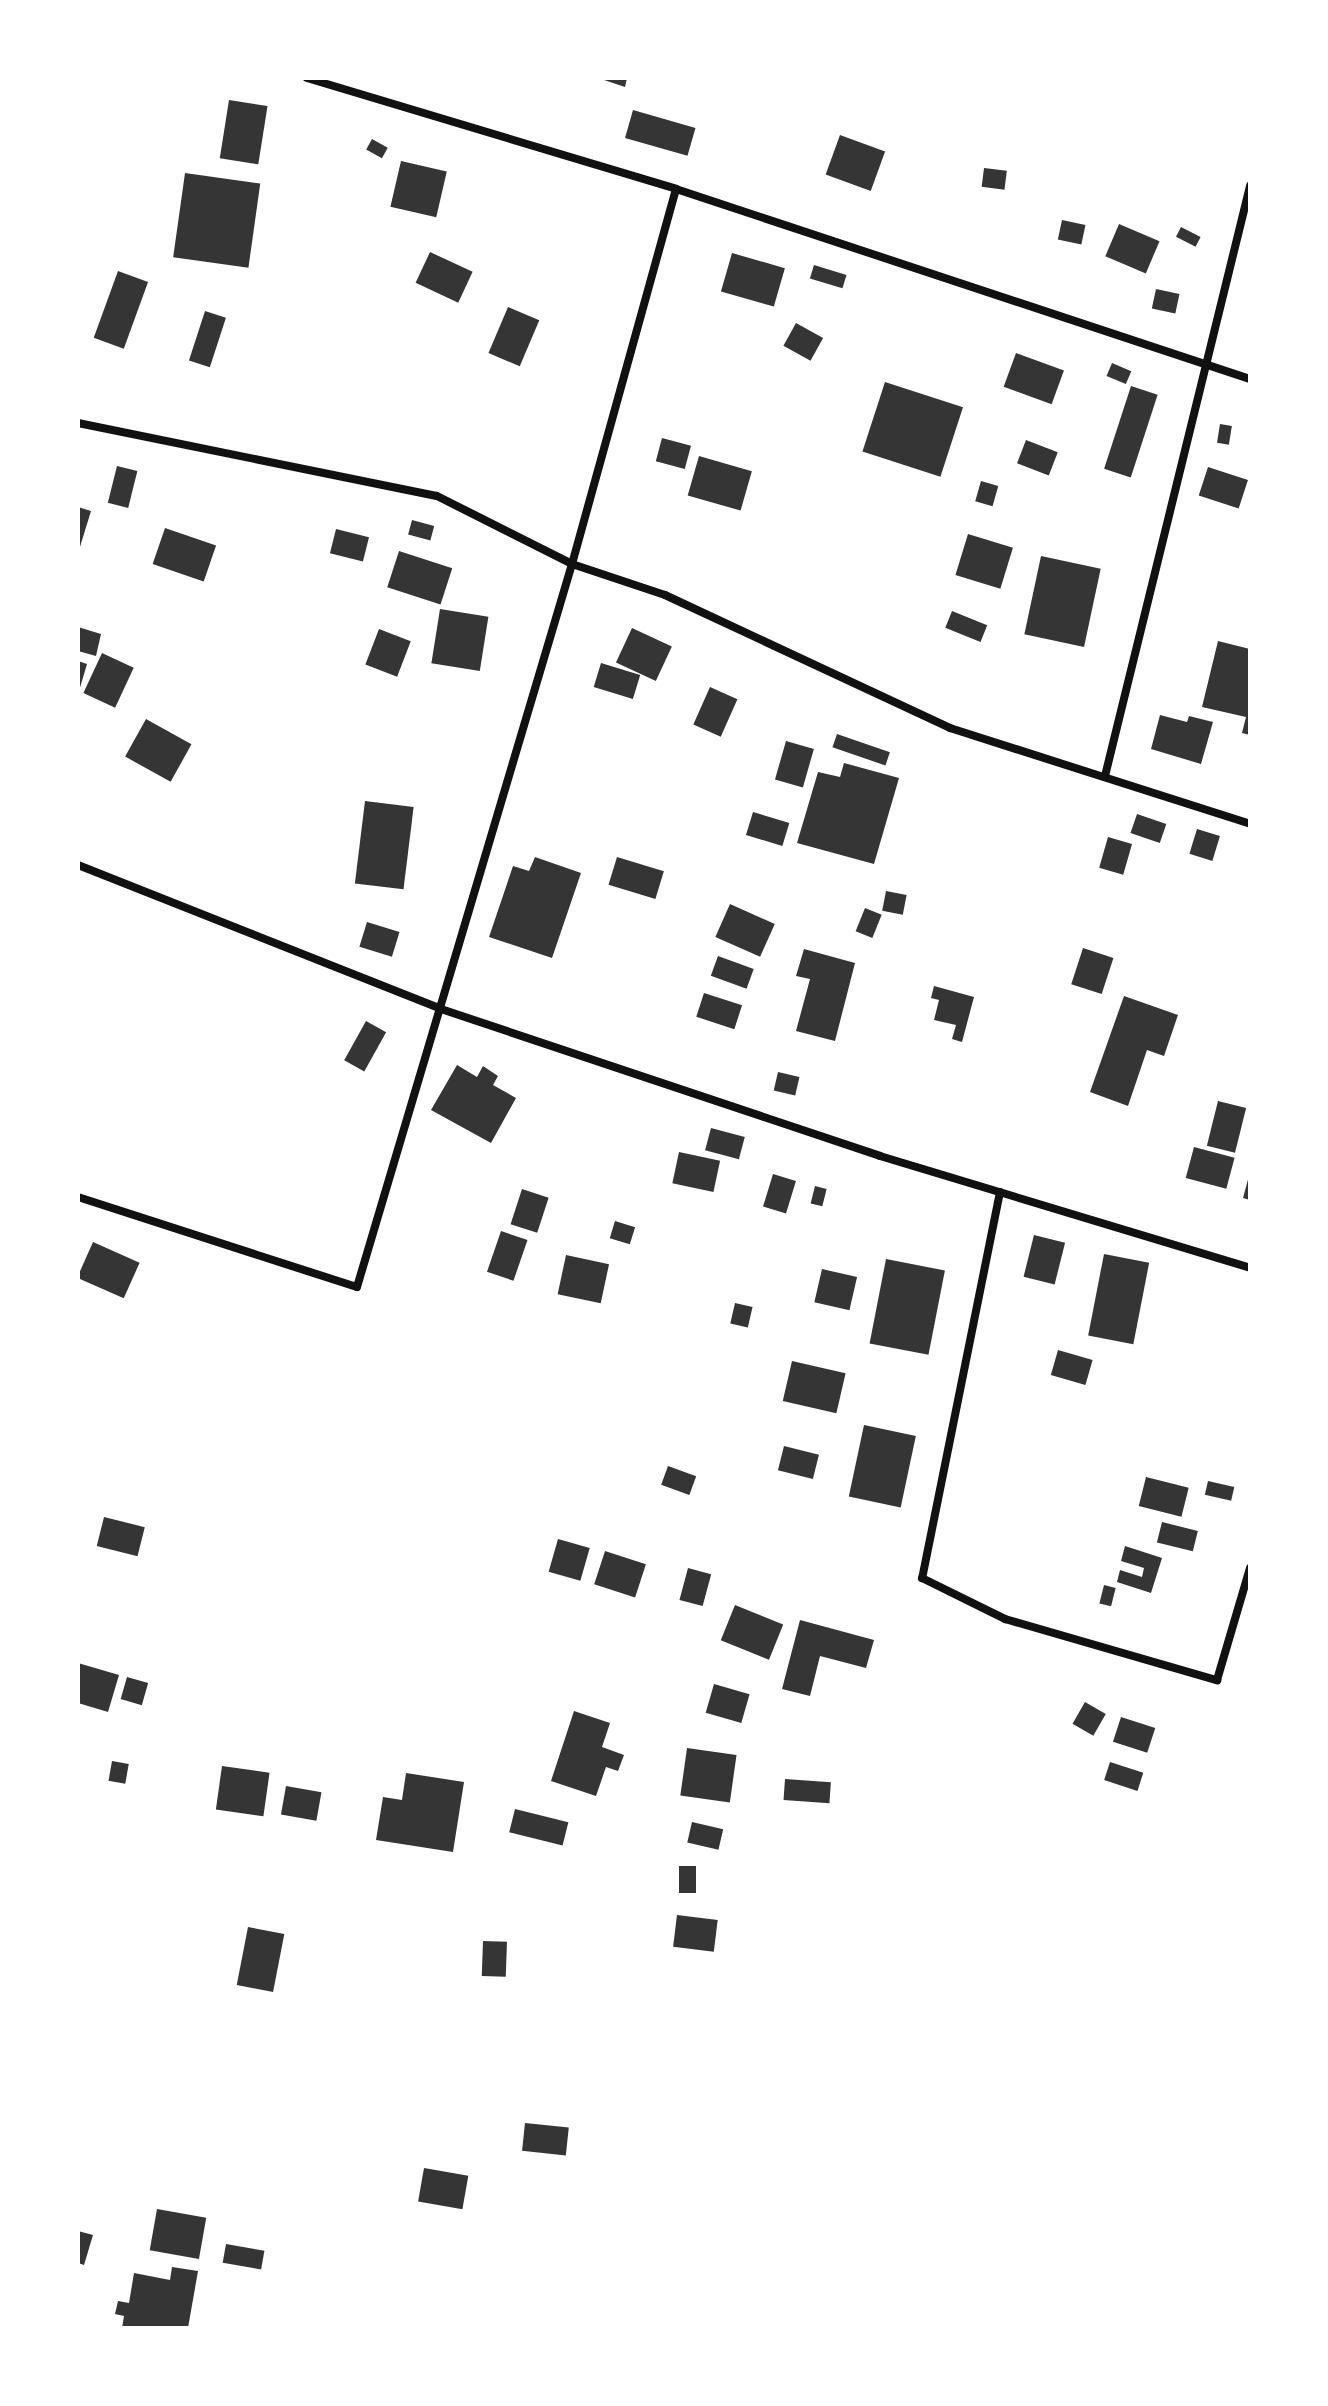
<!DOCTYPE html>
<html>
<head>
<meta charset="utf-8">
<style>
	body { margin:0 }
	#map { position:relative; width:1328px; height:2406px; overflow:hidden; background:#fff; font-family:Commissioner,sans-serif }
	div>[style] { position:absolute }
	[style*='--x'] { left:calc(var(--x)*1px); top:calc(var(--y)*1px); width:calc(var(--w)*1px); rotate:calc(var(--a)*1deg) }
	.building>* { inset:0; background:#353535; transform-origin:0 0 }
	.minor>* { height:8px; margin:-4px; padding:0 4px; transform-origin:4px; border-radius:4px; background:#111 }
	span { translate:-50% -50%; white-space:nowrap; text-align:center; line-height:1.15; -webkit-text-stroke:8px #fff; paint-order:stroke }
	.frame { position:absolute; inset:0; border:80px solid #fff; pointer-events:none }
</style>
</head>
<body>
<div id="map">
	<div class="building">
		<i style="clip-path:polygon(598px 78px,627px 78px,625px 87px)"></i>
		<i style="left:229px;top:100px;width:39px;height:59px;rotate:9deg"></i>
		<i style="left:633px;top:110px;width:65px;height:29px;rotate:16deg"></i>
		<i style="left:840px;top:135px;width:48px;height:42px;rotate:20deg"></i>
		<i style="left:372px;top:139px;width:18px;height:12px;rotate:29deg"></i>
		<i style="left:401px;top:161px;width:47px;height:47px;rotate:13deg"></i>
		<i style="left:984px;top:168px;width:23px;height:19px;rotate:7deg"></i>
		<i style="left:185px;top:173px;width:76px;height:85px;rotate:8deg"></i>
		<i style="left:1062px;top:220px;width:24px;height:20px;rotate:12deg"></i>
		<i style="left:1119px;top:224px;width:44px;height:35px;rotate:23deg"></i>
		<i style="left:1181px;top:227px;width:22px;height:11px;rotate:27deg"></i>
		<i style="left:430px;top:252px;width:47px;height:34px;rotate:25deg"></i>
		<i style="left:732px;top:253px;width:55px;height:40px;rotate:16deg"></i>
		<i style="left:814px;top:265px;width:34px;height:14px;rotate:17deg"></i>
		<i style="left:118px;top:271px;width:32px;height:71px;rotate:20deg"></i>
		<i style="left:1156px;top:289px;width:24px;height:20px;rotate:12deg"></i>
		<i style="left:508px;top:307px;width:34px;height:50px;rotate:23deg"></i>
		<i style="left:205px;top:311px;width:22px;height:52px;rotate:18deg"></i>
		<i style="left:796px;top:323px;width:31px;height:26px;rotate:29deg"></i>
		<i style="left:1016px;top:353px;width:51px;height:36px;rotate:20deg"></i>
		<i style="left:1112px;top:363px;width:21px;height:14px;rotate:23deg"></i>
		<i style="left:885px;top:382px;width:82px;height:73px;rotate:18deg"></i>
		<i style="left:1131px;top:386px;width:28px;height:87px;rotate:18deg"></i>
		<i style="left:1220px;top:424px;width:12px;height:19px;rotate:9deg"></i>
		<i style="left:662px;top:438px;width:30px;height:24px;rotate:15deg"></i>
		<i style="left:1026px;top:440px;width:34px;height:25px;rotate:21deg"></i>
		<i style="left:699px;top:456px;width:55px;height:41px;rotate:16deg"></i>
		<i style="left:117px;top:466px;width:21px;height:38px;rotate:14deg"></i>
		<i style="left:1208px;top:467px;width:42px;height:30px;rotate:18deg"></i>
		<i style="left:981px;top:481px;width:18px;height:21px;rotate:16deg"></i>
		<i style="clip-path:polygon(78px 507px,91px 511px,79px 550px,78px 550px)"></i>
		<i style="left:412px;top:520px;width:23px;height:15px;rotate:15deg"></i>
		<i style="left:165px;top:528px;width:54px;height:38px;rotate:19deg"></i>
		<i style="left:336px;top:529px;width:34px;height:25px;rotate:14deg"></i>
		<i style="left:968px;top:534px;width:47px;height:43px;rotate:17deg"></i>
		<i style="left:399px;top:551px;width:56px;height:38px;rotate:18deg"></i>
		<i style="left:1041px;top:556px;width:61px;height:80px;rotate:12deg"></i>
		<i style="left:440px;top:609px;width:49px;height:55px;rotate:9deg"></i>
		<i style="left:952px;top:611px;width:38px;height:18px;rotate:22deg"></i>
		<i style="clip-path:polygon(78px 627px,101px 634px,96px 656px,78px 651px)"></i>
		<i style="left:632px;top:628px;width:44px;height:38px;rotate:25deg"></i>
		<i style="left:379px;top:629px;width:34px;height:38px;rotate:21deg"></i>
		<i style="clip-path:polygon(1218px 641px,1250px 649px,1250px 735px,1242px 733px,1246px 717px,1202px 707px)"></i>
		<i style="left:102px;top:653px;width:35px;height:44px;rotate:25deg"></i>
		<i style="clip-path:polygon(78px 661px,87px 664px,79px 691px,78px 690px)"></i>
		<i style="left:601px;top:663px;width:41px;height:25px;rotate:17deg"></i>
		<i style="left:710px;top:687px;width:30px;height:41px;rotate:24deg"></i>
		<i style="clip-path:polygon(1160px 715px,1187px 722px,1189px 716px,1213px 722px,1201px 764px,1151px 749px)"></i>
		<i style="left:146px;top:719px;width:52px;height:43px;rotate:29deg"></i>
		<i style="left:837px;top:734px;width:56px;height:14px;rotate:19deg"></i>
		<i style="left:786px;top:741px;width:29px;height:40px;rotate:16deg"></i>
		<i style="clip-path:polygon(844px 763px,899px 778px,874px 864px,797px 843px,818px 772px,840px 777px)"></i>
		<i style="left:365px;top:801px;width:49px;height:83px;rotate:7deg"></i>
		<i style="left:753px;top:812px;width:38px;height:24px;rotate:17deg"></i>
		<i style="left:1137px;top:814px;width:31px;height:20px;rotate:19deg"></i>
		<i style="left:1197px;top:829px;width:24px;height:26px;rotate:17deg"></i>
		<i style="left:1108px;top:837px;width:25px;height:32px;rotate:16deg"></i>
		<i style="clip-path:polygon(535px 857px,581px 873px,552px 958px,489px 937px,513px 866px,529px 871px)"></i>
		<i style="left:617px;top:857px;width:49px;height:29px;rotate:17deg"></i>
		<i style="left:886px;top:891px;width:21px;height:20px;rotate:11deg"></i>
		<i style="left:730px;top:904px;width:49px;height:36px;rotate:24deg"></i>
		<i style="left:865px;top:908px;width:18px;height:25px;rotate:22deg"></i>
		<i style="left:367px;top:922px;width:34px;height:26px;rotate:17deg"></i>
		<i style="left:1083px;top:948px;width:32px;height:38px;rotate:18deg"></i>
		<i style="clip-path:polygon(804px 949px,855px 963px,835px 1041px,796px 1031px,810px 979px,796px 976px)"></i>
		<i style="left:718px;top:956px;width:38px;height:21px;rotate:20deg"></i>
		<i style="clip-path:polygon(934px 986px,974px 997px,962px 1042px,952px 1039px,956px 1025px,934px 1020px,939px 1000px,931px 998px)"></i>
		<i style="left:704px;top:993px;width:40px;height:25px;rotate:18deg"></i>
		<i style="clip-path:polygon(1124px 996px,1178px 1015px,1164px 1056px,1147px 1050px,1128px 1106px,1090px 1092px)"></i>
		<i style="left:366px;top:1021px;width:23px;height:45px;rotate:29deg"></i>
		<i style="clip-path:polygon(457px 1065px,477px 1077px,483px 1066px,498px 1076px,493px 1085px,516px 1098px,491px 1143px,431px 1110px)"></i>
		<i style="left:778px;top:1072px;width:22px;height:19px;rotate:13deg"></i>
		<i style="left:1218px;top:1101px;width:29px;height:46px;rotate:14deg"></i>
		<i style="left:711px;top:1128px;width:35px;height:23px;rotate:15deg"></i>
		<i style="left:1194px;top:1147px;width:42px;height:32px;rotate:15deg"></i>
		<i style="left:679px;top:1152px;width:42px;height:32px;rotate:12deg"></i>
		<i style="clip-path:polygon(1250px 1172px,1250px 1200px,1243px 1198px)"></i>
		<i style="left:773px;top:1174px;width:24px;height:34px;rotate:17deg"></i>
		<i style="left:815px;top:1186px;width:12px;height:18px;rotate:14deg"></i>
		<i style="left:522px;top:1189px;width:28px;height:37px;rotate:18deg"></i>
		<i style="left:615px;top:1221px;width:21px;height:18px;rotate:17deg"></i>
		<i style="left:501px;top:1231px;width:28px;height:43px;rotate:19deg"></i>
		<i style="left:1034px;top:1235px;width:32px;height:43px;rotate:14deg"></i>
		<i style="left:93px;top:1242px;width:51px;height:39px;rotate:24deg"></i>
		<i style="left:1104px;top:1254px;width:46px;height:83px;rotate:11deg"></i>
		<i style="left:566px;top:1255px;width:44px;height:40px;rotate:12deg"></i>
		<i style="left:886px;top:1259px;width:60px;height:86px;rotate:11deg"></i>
		<i style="left:822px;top:1269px;width:36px;height:34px;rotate:13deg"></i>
		<i style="left:735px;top:1303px;width:18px;height:21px;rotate:13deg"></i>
		<i style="left:1058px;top:1350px;width:36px;height:26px;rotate:16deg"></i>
		<i style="left:792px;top:1361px;width:55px;height:41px;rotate:13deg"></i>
		<i style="left:864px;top:1425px;width:53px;height:73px;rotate:12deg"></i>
		<i style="left:784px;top:1446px;width:36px;height:25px;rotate:14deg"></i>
		<i style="left:668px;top:1466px;width:30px;height:20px;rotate:20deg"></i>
		<i style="left:1146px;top:1477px;width:44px;height:30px;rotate:14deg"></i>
		<i style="left:1208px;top:1481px;width:27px;height:14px;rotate:13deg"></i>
		<i style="left:104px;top:1517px;width:42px;height:30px;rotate:14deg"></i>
		<i style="left:1162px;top:1522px;width:37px;height:21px;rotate:14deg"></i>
		<i style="left:558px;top:1539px;width:33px;height:34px;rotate:16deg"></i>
		<i style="clip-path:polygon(1125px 1546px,1162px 1558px,1151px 1593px,1117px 1582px,1120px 1570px,1142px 1577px,1144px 1568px,1121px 1561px)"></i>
		<i style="left:605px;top:1551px;width:43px;height:35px;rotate:18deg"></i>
		<i style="left:688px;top:1568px;width:24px;height:33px;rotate:15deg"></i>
		<i style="left:1104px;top:1585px;width:12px;height:19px;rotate:14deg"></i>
		<i style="left:735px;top:1605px;width:52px;height:38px;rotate:22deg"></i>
		<i style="clip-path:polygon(800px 1620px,874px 1640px,866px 1668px,820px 1656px,810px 1696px,782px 1689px)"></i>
		<i style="clip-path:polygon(78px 1663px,119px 1675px,108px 1712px,78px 1703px)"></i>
		<i style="left:127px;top:1677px;width:22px;height:23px;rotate:16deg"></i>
		<i style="left:714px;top:1684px;width:37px;height:30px;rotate:16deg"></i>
		<i style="left:1085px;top:1702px;width:24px;height:25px;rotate:30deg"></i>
		<i style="clip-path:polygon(574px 1711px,610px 1723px,602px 1747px,624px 1755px,618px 1771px,606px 1767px,596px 1796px,551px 1781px)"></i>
		<i style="left:1121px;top:1717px;width:36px;height:26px;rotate:18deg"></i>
		<i style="left:687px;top:1748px;width:50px;height:48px;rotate:8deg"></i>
		<i style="left:112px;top:1761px;width:17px;height:20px;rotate:10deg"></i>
		<i style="left:1110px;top:1762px;width:35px;height:19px;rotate:18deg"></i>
		<i style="left:222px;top:1766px;width:48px;height:44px;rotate:8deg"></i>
		<i style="clip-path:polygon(406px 1773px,464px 1782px,453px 1852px,376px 1840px,383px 1797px,402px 1800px)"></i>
		<i style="left:785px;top:1779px;width:46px;height:21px;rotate:4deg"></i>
		<i style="left:286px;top:1786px;width:36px;height:29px;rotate:10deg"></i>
		<i style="left:515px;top:1809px;width:55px;height:24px;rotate:14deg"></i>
		<i style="left:692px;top:1822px;width:32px;height:21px;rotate:13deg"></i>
		<i style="left:679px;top:1866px;width:17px;height:27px"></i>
		<i style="left:677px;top:1915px;width:41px;height:32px;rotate:7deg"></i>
		<i style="left:248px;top:1927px;width:37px;height:59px;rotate:11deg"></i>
		<i style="left:483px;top:1941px;width:24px;height:35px;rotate:2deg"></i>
		<i style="left:525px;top:2123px;width:44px;height:28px;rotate:6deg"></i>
		<i style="left:424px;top:2168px;width:45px;height:34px;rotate:10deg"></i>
		<i style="left:157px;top:2209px;width:50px;height:42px;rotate:10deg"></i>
		<i style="clip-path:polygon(78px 2231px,93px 2235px,84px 2265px,78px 2263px)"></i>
		<i style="left:226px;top:2244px;width:39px;height:19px;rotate:10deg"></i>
		<i style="clip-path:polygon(172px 2267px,198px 2271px,188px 2328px,122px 2328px,124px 2316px,115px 2314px,118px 2301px,129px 2303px,134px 2273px,170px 2280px)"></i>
	</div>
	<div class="minor">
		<i style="--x:307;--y:78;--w:385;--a:16.7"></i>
		<i style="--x:676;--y:189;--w:605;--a:18.32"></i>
		<i style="--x:78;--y:423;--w:366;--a:11.5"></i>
		<i style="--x:437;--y:496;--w:151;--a:26.7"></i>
		<i style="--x:572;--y:564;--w:98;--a:18.4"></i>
		<i style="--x:665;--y:595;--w:315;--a:25"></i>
		<i style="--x:950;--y:728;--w:315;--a:17.7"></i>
		<i style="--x:1105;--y:776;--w:608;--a:-76.19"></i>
		<i style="--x:78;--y:865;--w:391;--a:21.6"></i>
		<i style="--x:441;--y:1009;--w:463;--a:18.5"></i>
		<i style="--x:880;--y:1156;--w:387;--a:16.8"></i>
		<i style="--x:1000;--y:1192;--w:394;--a:101.4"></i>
		<i style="--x:922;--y:1578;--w:93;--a:26.3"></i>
		<i style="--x:1005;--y:1619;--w:221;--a:16.1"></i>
		<i style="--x:1217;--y:1680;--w:117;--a:-73.6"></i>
		<i style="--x:78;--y:1197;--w:293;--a:17.9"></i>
		<i style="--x:357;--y:1287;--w:754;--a:-73.44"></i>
		<i style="--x:572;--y:564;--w:389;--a:-74.5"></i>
	</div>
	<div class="frame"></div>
</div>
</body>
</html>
